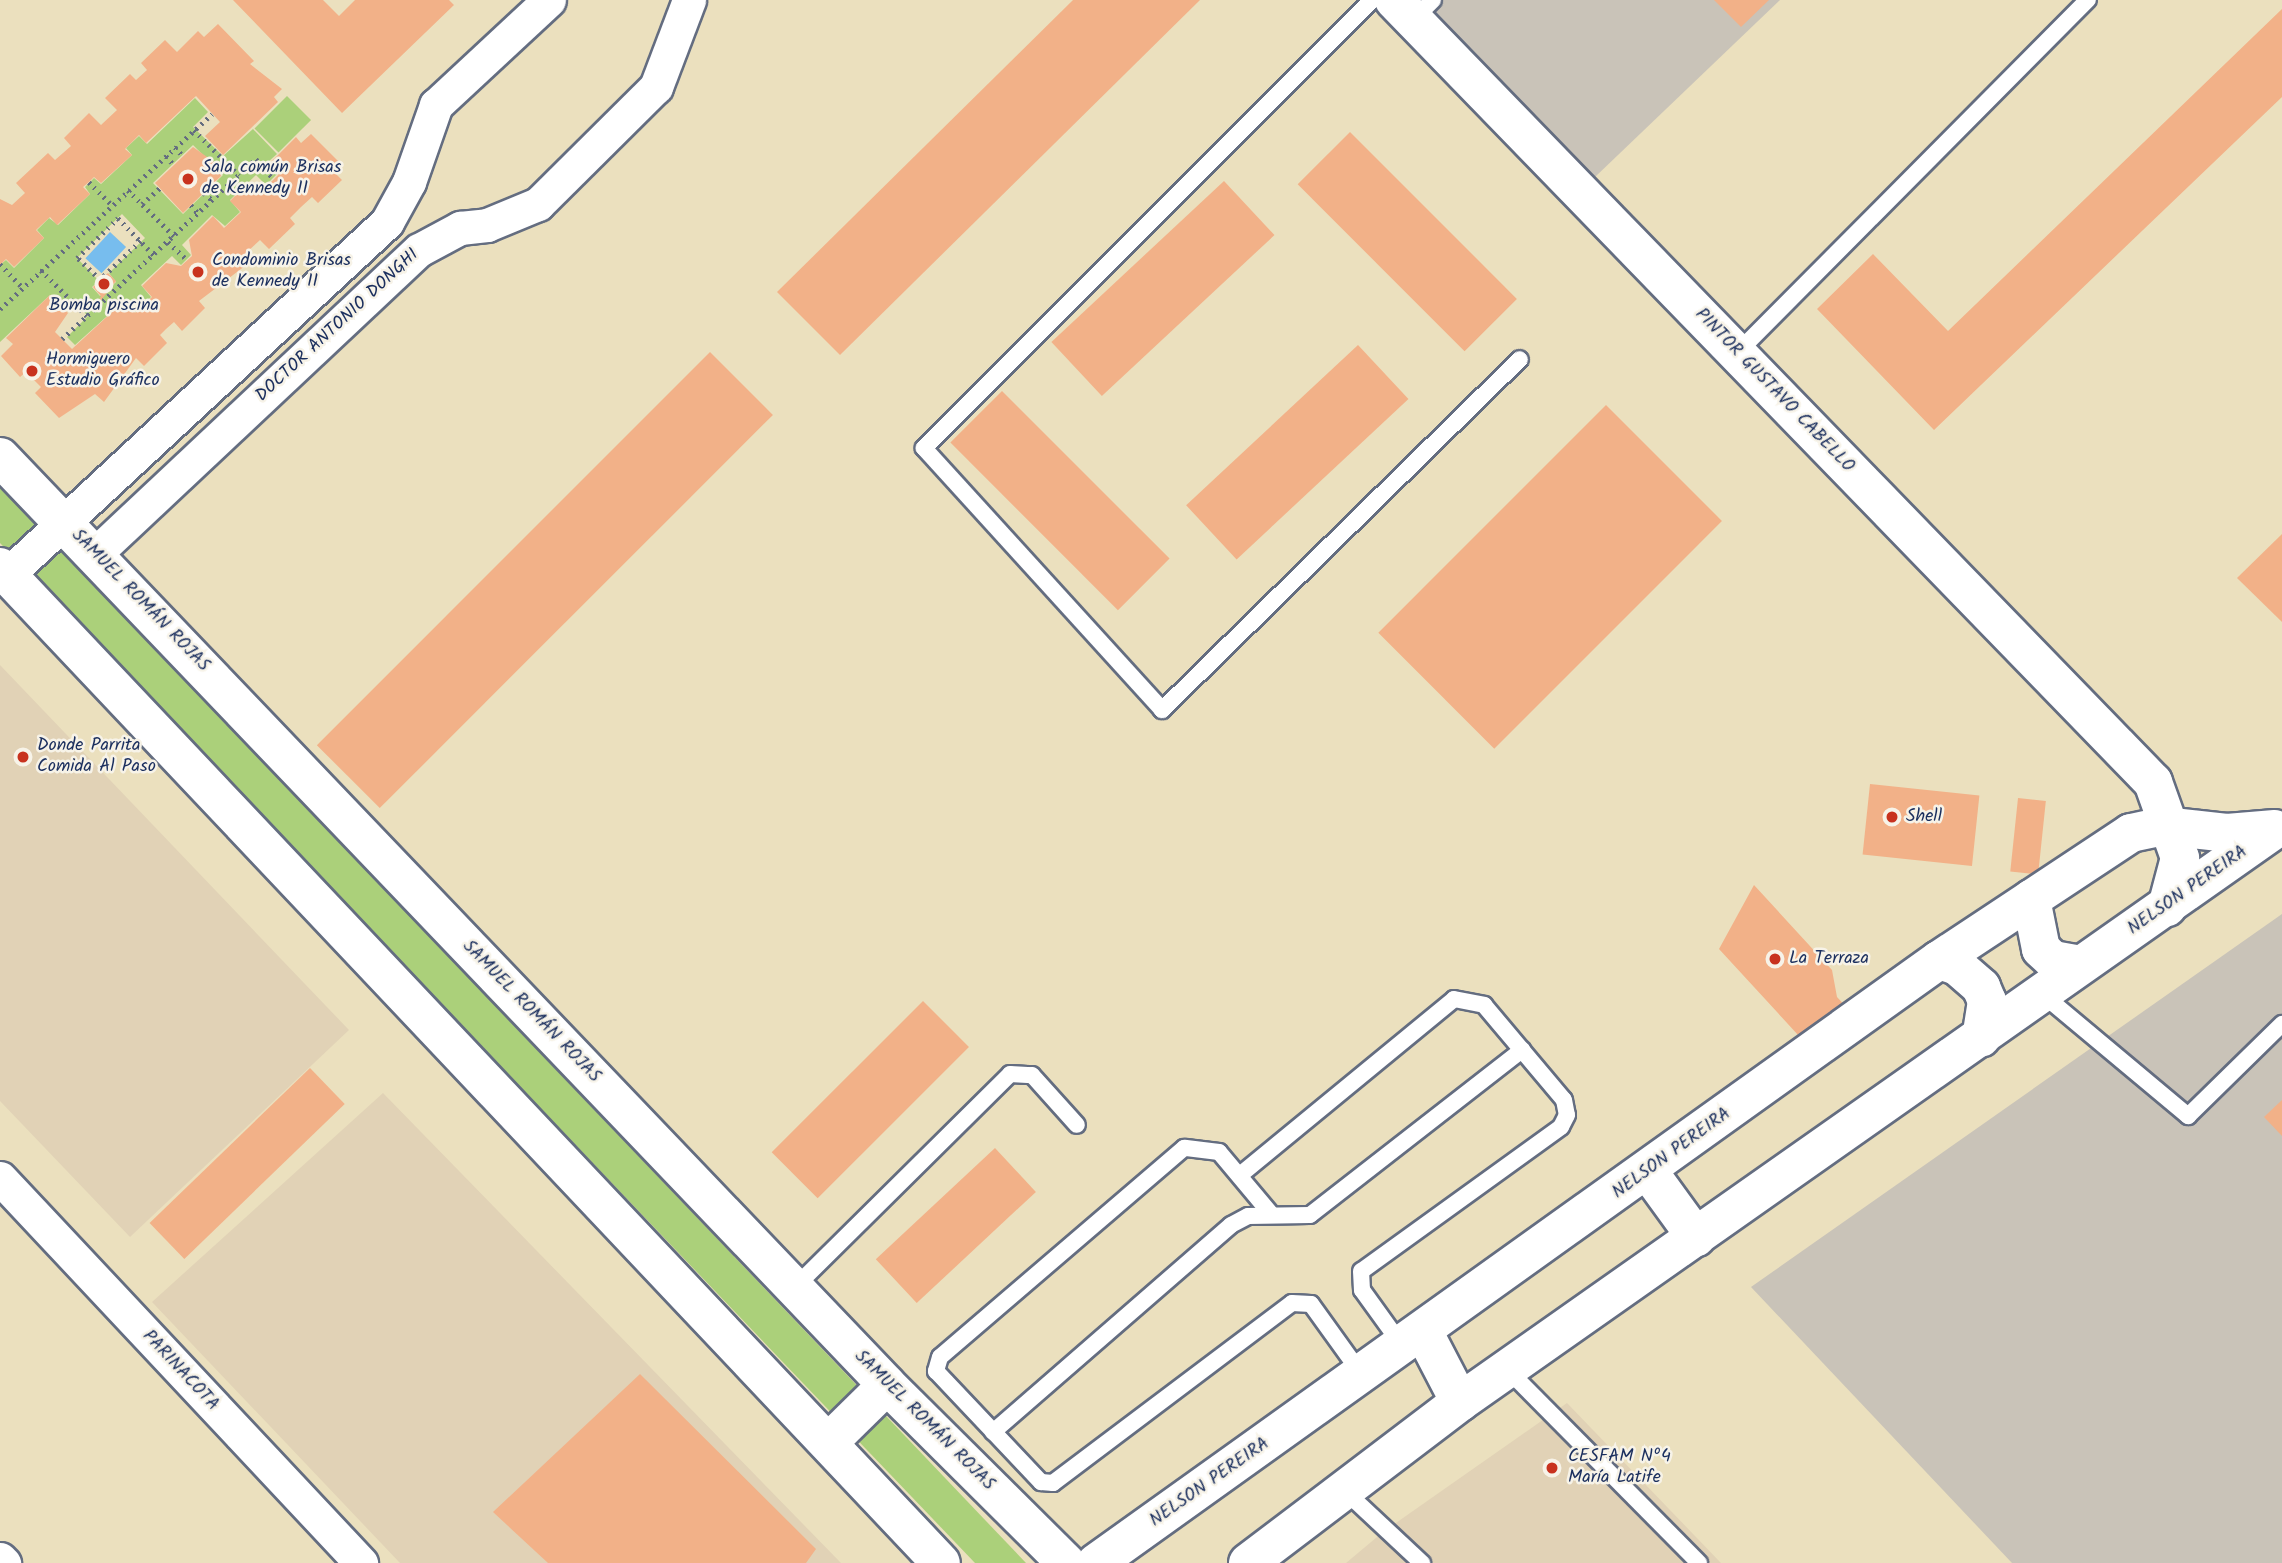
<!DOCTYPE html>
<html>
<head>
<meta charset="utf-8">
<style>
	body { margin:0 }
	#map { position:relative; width:2282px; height:1563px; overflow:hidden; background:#ebe0be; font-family:Kalam,sans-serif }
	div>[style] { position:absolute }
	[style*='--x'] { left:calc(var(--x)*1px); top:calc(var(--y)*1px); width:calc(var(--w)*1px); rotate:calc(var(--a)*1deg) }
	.built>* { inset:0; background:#e1d2b6 }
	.industrial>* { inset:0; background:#c9c3b8 }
	.green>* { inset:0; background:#abd07a; transform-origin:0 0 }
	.water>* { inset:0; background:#77bdee; transform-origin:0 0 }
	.building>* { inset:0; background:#f2b188; transform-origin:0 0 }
	.path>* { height:4.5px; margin-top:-2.25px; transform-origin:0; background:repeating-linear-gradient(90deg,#646d80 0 2px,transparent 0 7px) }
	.roads { filter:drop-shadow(2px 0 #646d80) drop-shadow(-2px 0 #646d80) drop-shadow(0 2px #646d80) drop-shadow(0 -2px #646d80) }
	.lane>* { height:16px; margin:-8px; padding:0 8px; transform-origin:8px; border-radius:8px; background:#fff }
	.street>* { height:33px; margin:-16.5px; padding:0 16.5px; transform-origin:16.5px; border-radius:16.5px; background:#fff }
	.secondary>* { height:38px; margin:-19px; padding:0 19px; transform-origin:19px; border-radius:19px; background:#fff }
	.dots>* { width:19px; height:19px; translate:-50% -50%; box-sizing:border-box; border:4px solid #f7f3e8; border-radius:50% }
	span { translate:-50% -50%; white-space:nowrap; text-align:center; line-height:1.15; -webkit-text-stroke:5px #f7f3e8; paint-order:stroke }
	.poi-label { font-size:18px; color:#1b2f5e }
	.left { translate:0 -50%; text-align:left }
	.street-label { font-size:18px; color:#1b2f5e }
</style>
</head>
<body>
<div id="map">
	<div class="built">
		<i style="clip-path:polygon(0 665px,349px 1030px,130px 1237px,0 1101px)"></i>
		<i style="clip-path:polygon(383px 1093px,841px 1563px,400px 1563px,152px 1302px)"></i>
		<i style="clip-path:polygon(1567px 1403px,1721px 1563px,1346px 1563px,1383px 1532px)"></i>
	</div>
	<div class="industrial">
		<i style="clip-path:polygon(1423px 0,1780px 0,1595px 177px)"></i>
		<i style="clip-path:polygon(2282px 914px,2282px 1563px,2012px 1563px,1751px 1287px)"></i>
	</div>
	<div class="green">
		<i style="left:287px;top:96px;width:34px;height:46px;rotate:45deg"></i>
		<i style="clip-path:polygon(evenodd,195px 98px,208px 112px,193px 127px,223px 156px,253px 129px,277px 154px,268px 162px,278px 173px,266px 185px,256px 175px,230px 200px,240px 212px,225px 226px,212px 215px,182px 245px,191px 255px,181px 265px,172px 256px,141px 285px,151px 297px,135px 312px,124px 301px,75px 345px,67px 337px,88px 316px,73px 301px,65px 309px,50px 295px,0 342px,0 265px,6px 260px,14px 268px,44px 238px,37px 230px,49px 218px,58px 225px,90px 194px,85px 187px,94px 178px,101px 184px,132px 155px,126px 148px,139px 136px,147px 144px,195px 98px,193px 145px,223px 175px,183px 214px,153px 183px,193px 145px,195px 98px,122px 214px,145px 238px,109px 273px,116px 282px,100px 296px,92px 287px,99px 281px,77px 258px,122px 214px)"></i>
		<i style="clip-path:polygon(0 487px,111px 602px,1026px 1563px,975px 1563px,0 543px)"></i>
	</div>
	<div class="water">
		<i style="left:110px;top:232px;width:22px;height:36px;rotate:43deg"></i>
	</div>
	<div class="building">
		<i style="clip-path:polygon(233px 0,323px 0,339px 16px,355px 0,449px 0,454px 5px,342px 113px)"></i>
		<i style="clip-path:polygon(1073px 0,1200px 0,840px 355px,777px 292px)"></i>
		<i style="clip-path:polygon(1714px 0,1769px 0,1741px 27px)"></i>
		<i style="clip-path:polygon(2282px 9px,2282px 97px,1934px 430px,1817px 309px,1873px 254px,1948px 331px)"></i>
		<i style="clip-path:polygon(218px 24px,254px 61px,250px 64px,282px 89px,274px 97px,278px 102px,223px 155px,205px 136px,220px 122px,196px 96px,146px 143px,139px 135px,125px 149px,132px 155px,101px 183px,94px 177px,89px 182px,83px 187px,90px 194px,57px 225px,50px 217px,36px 230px,44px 238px,14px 267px,6px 259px,0 265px,0 199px,12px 205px,25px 193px,16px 183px,48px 153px,55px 160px,71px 146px,64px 138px,89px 113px,101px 125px,117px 110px,105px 98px,130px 74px,136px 80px,147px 70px,141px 63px,165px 40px,177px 52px,198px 31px,204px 37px)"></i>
		<i style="left:1350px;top:132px;width:236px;height:74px;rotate:45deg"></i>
		<i style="clip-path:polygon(311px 134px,340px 163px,333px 171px,342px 180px,318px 203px,312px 197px,301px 207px,290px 218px,295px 224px,269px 249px,260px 240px,247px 252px,254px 259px,199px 301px,205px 308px,182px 331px,174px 322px,166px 329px,160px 335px,167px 343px,144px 366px,136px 358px,104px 402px,95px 394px,59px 418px,35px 393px,41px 387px,26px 372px,20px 377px,1px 356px,13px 344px,6px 338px,50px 295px,68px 313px,55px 332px,72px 349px,124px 301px,135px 313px,152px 297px,142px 286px,166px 263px,181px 266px,192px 256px,189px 240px,213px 216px,224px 228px,241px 212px,230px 201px,248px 183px,266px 187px,280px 173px,270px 163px,296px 137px,301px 143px)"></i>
		<i style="clip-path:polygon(193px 147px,217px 164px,221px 176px,183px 213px,155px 183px)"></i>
		<i style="left:1224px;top:181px;width:74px;height:236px;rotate:47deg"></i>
		<i style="clip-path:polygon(108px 273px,116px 281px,95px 308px,101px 296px,93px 287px)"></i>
		<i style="left:1358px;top:345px;width:74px;height:235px;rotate:47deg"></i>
		<i style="left:710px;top:352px;width:89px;height:556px;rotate:45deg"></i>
		<i style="left:1002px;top:391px;width:237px;height:73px;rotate:45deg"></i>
		<i style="left:1606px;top:405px;width:164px;height:322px;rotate:45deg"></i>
		<i style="clip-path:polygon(2282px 534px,2282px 622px,2237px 578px)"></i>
		<i style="left:1870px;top:784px;width:110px;height:71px;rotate:6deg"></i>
		<i style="left:2018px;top:798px;width:28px;height:74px;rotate:6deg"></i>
		<i style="clip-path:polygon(1754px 885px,1832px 970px,1837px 997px,1850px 1011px,1810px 1048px,1719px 949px)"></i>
		<i style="left:923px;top:1001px;width:65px;height:214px;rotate:45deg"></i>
		<i style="left:310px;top:1068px;width:50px;height:223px;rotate:46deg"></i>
		<i style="clip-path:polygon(2282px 1100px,2282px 1136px,2264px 1117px)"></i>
		<i style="left:995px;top:1148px;width:60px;height:163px;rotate:47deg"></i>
		<i style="clip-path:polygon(640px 1374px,816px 1549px,806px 1563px,548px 1563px,493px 1512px)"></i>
	</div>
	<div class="path">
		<i style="--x:194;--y:130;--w:64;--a:45"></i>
		<i style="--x:175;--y:147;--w:12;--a:48"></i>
		<i style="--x:166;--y:156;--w:12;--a:48"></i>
		<i style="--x:89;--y:182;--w:33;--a:45"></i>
		<i style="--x:211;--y:186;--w:11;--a:41"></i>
		<i style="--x:128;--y:190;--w:65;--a:45"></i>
		<i style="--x:204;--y:193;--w:11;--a:41"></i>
		<i style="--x:142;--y:204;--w:24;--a:-42"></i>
		<i style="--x:191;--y:205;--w:11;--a:49"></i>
		<i style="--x:141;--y:241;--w:57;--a:136.4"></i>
		<i style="--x:100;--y:280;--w:32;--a:-136"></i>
		<i style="--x:77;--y:258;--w:57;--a:-44.3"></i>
		<i style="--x:118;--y:218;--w:52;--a:45.8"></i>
		<i style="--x:168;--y:242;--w:26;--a:43"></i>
		<i style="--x:0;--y:264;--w:33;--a:46"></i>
		<i style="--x:41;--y:270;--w:65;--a:45"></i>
		<i style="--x:0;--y:309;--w:288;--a:-42.6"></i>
		<i style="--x:62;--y:339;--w:265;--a:-42.9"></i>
		<i style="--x:256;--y:159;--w:27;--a:48"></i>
	</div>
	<div class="roads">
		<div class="lane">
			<i style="--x:1372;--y:0;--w:634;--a:135"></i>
			<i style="--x:924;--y:448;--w:354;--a:47.7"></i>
			<i style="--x:1162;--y:710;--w:501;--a:-44.43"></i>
			<i style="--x:1413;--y:20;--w:28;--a:-45"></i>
			<i style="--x:1737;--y:353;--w:498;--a:-45.2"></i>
			<i style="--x:2041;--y:993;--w:192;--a:39.9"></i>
			<i style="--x:2188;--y:1116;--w:132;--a:-44.4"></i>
			<i style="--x:1240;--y:1175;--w:277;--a:-39.4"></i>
			<i style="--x:1454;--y:999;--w:31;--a:11"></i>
			<i style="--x:1484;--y:1005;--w:124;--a:49.9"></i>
			<i style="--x:1564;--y:1100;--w:15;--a:79"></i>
			<i style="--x:1567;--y:1115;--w:13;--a:117"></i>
			<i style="--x:1561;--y:1127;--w:246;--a:144.2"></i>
			<i style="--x:1361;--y:1271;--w:19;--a:87"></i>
			<i style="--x:1362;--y:1290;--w:67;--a:54.2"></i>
			<i style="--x:1271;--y:1214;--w:81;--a:-130"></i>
			<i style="--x:1219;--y:1152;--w:35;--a:-173"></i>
			<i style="--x:1184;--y:1148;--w:321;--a:139.4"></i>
			<i style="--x:940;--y:1357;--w:15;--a:106"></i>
			<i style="--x:936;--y:1371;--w:153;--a:46.6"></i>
			<i style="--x:1041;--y:1482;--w:12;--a:5"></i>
			<i style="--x:1053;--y:1483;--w:299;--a:-37"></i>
			<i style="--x:1292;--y:1303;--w:19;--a:3"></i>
			<i style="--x:1311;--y:1304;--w:87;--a:54.3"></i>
			<i style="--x:794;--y:1288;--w:304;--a:-44.7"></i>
			<i style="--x:1010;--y:1074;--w:22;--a:3"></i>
			<i style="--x:1032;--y:1075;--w:67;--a:48"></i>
			<i style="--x:1507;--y:1369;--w:273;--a:45.3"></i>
			<i style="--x:993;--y:1432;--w:315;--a:-41"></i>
			<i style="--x:1231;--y:1225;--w:19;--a:-28"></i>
			<i style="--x:1248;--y:1216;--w:62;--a:-0.9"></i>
			<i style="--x:1310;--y:1215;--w:269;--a:-37.9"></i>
			<i style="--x:1344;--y:1490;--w:107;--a:43.1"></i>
		</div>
		<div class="street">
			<i style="--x:95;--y:554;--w:444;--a:-43.2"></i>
			<i style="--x:419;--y:250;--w:47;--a:-28.2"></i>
			<i style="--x:460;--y:228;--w:27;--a:-6"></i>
			<i style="--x:487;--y:225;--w:55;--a:-22.4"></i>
			<i style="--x:538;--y:204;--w:166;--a:-44.8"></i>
			<i style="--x:656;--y:87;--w:93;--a:-69.2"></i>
			<i style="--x:8;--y:574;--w:517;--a:-42.88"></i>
			<i style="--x:387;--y:222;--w:46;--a:-61.2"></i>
			<i style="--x:409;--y:182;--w:82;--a:-70.7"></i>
			<i style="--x:436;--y:105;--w:154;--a:-42.9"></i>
			<i style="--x:0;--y:1178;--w:528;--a:46.84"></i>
			<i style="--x:0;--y:1559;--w:6;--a:45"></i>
		</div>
		<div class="secondary">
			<i style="--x:1394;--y:0;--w:1090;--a:45.86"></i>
			<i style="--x:2153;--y:782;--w:81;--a:70.4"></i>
			<i style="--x:2180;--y:858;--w:51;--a:104.9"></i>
			<i style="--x:0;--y:457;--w:1284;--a:46.29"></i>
			<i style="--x:887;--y:1385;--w:252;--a:44.8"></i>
			<i style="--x:0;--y:567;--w:1370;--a:46.63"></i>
			<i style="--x:2031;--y:899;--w:51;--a:78.7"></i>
			<i style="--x:2041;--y:949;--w:16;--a:43"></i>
			<i style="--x:2053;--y:960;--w:27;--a:10"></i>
			<i style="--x:1939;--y:960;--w:19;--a:18"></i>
			<i style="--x:1957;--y:966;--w:32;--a:41"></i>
			<i style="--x:1981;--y:987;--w:15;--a:67"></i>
			<i style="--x:1987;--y:1001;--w:37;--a:99"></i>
			<i style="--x:1648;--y:1171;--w:82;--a:54"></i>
			<i style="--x:1423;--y:1331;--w:80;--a:62.5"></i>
			<i style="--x:829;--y:1442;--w:81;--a:-44.5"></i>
			<i style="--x:1096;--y:1563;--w:1036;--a:-35.58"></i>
			<i style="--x:1939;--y:960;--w:230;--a:-33.5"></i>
			<i style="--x:2131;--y:833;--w:33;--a:-12"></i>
			<i style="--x:2163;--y:826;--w:64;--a:6.2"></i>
			<i style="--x:2227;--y:833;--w:48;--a:-4.8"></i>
			<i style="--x:1248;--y:1563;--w:266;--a:-37.2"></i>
			<i style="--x:1460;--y:1402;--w:995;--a:-35.1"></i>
		</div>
	</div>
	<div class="dots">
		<i style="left:188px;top:179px;background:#c8321e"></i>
		<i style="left:198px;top:272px;background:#c8321e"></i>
		<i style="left:104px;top:284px;background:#c8321e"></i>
		<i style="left:32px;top:371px;background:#c8321e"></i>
		<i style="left:23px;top:757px;background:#c8321e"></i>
		<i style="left:1892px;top:817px;background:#c8321e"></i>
		<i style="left:1775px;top:959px;background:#c8321e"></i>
		<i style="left:1552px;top:1468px;background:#c8321e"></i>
	</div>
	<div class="poi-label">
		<span class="left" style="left:202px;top:179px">Sala común Brisas<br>de Kennedy II</span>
		<span class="left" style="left:212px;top:272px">Condominio Brisas<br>de Kennedy II</span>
		<span style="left:104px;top:306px">Bomba piscina</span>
		<span class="left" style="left:46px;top:371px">Hormiguero<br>Estudio Gráfico</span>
		<span class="left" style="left:37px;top:757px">Donde Parrita<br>Comida Al Paso</span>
		<span class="left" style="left:1906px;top:817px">Shell</span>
		<span class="left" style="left:1789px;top:959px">La Terraza</span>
		<span class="left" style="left:1568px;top:1468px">CESFAM Nº4<br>María Latife</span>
	</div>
	<div class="street-label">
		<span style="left:338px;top:326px;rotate:-43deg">DOCTOR ANTONIO DONGHI</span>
		<span style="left:1774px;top:391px;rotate:46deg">PINTOR GUSTAVO CABELLO</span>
		<span style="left:140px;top:601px;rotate:46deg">SAMUEL ROMÁN ROJAS</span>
		<span style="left:2188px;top:891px;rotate:-35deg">NELSON PEREIRA</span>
		<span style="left:531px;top:1012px;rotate:46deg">SAMUEL ROMÁN ROJAS</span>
		<span style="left:1672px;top:1154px;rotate:-36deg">NELSON PEREIRA</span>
		<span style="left:180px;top:1371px;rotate:47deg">PARINACOTA</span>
		<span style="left:924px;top:1421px;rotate:45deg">SAMUEL ROMÁN ROJAS</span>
		<span style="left:1210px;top:1483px;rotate:-35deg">NELSON PEREIRA</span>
	</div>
</div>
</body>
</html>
